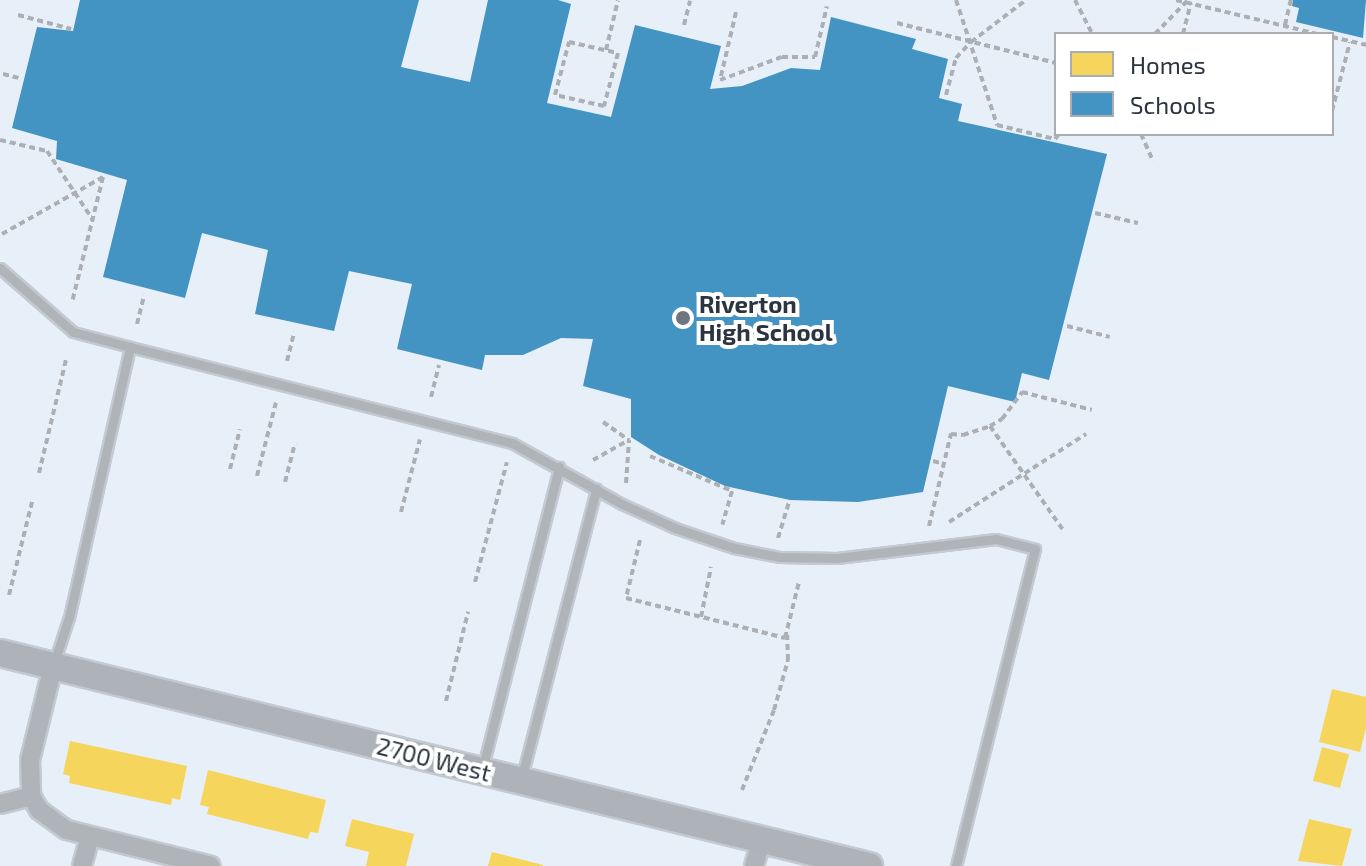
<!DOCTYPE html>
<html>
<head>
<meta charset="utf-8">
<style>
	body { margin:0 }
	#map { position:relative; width:1366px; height:866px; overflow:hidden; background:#e7eff8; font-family:"Exo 2",sans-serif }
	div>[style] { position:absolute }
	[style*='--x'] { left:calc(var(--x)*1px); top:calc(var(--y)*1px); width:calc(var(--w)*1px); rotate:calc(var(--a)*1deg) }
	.homes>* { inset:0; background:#f6d55c; transform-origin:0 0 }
	.schools>* { inset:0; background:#4393c3 }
	.path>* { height:4px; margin-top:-2px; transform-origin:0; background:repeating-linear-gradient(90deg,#acb0b5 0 6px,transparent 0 10px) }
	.roads { filter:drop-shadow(2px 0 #c3cad1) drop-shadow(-2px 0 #c3cad1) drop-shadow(0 2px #c3cad1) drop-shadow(0 -2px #c3cad1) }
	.lane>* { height:9px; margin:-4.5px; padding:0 4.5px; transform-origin:4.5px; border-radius:4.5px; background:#afb4b8 }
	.street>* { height:18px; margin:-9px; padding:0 9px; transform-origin:9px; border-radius:9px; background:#afb4b8 }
	.secondary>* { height:26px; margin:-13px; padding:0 13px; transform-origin:13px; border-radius:13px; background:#adb3b9 }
	.dots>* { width:22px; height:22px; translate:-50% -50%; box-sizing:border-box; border:4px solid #fff; border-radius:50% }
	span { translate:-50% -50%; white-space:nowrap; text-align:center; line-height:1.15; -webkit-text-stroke:8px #fff; paint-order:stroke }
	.poi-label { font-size:24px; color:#2b343f; font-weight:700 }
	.left { translate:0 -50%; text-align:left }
	.street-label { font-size:24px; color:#2b343f }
	.legend { position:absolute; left:1054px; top:32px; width:280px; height:104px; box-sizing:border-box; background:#fff; border:2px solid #aaaeb2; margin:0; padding:10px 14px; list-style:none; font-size:24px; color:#2b343f }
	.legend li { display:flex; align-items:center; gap:16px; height:40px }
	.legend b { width:40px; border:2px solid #aaaeb2 }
</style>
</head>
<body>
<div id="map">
	<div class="homes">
		<i style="clip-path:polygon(1332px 689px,1366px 697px,1366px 728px,1360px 752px,1319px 742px)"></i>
		<i style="clip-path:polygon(70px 741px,187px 766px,180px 800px,172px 798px,171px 805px,69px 783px,70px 776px,63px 774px)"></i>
		<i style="left:1322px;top:747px;width:28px;height:35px;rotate:15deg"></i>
		<i style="clip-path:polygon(208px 770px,326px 800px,318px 833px,310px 832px,308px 839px,207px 814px,209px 807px,200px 805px)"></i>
		<i style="clip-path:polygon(352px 819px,414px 834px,406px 866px,366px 866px,369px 852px,345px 846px)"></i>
		<i style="clip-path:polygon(1309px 819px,1352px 829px,1342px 866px,1298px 861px)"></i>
		<i style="clip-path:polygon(492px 852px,543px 865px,543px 866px,488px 866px)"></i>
	</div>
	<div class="schools">
		<i style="clip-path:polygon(80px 0,419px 0,401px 67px,470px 82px,488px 0,558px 0,571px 4px,547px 103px,611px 117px,635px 25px,721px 46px,710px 89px,742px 86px,791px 68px,820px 70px,831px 17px,916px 39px,912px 49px,948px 59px,939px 98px,962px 104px,958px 121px,1107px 154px,1049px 380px,1022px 373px,1015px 402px,948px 386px,923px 492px,858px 502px,790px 500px,725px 486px,659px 455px,631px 437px,631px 399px,583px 386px,593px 339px,561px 338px,523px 355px,485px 355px,482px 370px,397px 349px,412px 284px,349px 271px,334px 331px,255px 314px,268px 250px,202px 233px,185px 298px,103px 277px,127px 180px,56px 159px,57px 141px,12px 128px,37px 27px,73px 31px)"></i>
		<i style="clip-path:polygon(1293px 0,1366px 0,1363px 38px,1296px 22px,1299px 8px,1292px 6px)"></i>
	</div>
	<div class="path">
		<i style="--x:956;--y:0;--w:132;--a:71.8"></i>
		<i style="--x:997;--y:125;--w:60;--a:13.6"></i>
		<i style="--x:1055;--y:139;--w:6;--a:-51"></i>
		<i style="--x:1075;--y:0;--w:38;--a:63"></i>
		<i style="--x:1176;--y:0;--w:146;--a:13.5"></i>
		<i style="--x:736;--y:12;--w:70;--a:103.2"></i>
		<i style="--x:720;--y:80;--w:66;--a:-20.4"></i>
		<i style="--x:782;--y:57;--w:33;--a:0"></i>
		<i style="--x:815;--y:57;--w:52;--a:-76.8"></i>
		<i style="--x:18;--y:15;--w:55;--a:14.8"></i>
		<i style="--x:897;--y:23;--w:164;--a:14.1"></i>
		<i style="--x:684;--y:25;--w:25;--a:-76"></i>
		<i style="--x:1285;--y:25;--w:26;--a:-77"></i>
		<i style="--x:1155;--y:34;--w:46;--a:-45.9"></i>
		<i style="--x:1183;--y:34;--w:32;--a:-76"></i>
		<i style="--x:1332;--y:37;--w:35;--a:13"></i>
		<i style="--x:569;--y:42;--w:50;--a:12.7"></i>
		<i style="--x:618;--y:53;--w:55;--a:104.8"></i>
		<i style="--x:604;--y:106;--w:50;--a:-167.3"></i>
		<i style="--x:555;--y:95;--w:55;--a:-75.2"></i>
		<i style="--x:606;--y:50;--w:51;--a:-76.5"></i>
		<i style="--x:3;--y:74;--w:16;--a:14"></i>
		<i style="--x:946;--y:95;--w:38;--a:-75"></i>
		<i style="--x:956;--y:58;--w:22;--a:-47"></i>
		<i style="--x:971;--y:42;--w:69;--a:-37.4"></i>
		<i style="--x:1332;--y:111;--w:71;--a:-75.4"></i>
		<i style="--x:1141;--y:134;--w:30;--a:66"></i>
		<i style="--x:0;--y:140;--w:48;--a:13.2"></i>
		<i style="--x:47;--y:151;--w:83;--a:56.3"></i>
		<i style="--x:1095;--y:213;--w:44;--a:13.1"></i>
		<i style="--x:2;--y:234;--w:116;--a:-29.4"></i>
		<i style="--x:103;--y:177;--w:129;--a:103.9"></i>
		<i style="--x:137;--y:324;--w:30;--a:-76"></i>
		<i style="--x:1067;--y:326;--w:44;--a:14.3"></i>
		<i style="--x:287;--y:361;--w:30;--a:-76"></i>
		<i style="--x:431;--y:397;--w:33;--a:-76"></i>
		<i style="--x:603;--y:422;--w:32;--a:35"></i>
		<i style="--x:990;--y:426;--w:127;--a:54.9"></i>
		<i style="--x:650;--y:456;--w:89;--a:23.1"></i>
		<i style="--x:732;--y:491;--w:35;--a:106"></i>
		<i style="--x:593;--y:460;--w:41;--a:-29.1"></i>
		<i style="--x:933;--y:461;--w:11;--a:15"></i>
		<i style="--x:230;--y:469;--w:41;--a:-76"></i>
		<i style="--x:39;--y:473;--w:116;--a:-76.6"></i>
		<i style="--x:257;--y:476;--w:76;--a:-75.6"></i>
		<i style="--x:285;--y:482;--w:40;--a:-75.6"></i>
		<i style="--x:626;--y:483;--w:43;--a:-86"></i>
		<i style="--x:401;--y:512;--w:75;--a:-75.4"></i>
		<i style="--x:949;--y:522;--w:163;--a:-32.7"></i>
		<i style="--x:929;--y:526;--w:95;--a:-76.6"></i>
		<i style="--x:951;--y:434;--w:12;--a:5"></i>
		<i style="--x:963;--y:435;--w:28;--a:-18"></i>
		<i style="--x:990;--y:426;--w:14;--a:-30"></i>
		<i style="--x:1002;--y:419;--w:34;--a:-53"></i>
		<i style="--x:1022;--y:392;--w:72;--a:14.4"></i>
		<i style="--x:778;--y:538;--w:38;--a:-73"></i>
		<i style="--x:640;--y:540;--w:60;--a:103.6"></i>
		<i style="--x:626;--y:598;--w:164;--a:14.1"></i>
		<i style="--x:785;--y:638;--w:58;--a:-76"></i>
		<i style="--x:475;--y:582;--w:124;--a:-75.1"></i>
		<i style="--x:9;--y:595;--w:96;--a:-76.1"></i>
		<i style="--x:701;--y:617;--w:51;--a:-78.7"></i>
		<i style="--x:446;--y:701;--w:92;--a:-76.1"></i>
		<i style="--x:742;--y:790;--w:86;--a:-68.2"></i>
		<i style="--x:774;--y:710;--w:52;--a:-74.4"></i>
		<i style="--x:788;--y:660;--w:25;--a:-92"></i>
	</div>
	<div class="roads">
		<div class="lane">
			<i style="--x:0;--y:268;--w:97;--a:41.2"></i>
			<i style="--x:73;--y:332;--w:59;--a:14.7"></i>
			<i style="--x:130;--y:347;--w:277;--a:102.7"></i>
			<i style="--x:69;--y:617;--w:48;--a:108.1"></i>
			<i style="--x:130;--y:347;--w:394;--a:14.1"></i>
			<i style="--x:512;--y:443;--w:126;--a:29"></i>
			<i style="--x:622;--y:504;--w:58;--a:24.4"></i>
			<i style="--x:675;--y:528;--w:62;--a:18.7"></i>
			<i style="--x:734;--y:548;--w:47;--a:11.1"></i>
			<i style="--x:780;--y:557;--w:57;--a:1"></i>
			<i style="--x:837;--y:558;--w:160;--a:-6.8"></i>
			<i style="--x:996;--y:539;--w:40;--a:14.4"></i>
			<i style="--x:1035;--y:549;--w:327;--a:104"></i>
			<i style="--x:482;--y:770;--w:313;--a:-75.7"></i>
			<i style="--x:521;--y:780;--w:301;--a:-75.5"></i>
		</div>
		<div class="street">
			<i style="--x:53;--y:666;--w:97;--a:103.7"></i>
			<i style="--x:30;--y:760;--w:36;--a:88"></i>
			<i style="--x:31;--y:796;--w:16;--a:60"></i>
			<i style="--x:39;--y:810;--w:34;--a:36"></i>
			<i style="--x:67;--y:830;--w:148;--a:14"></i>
			<i style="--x:0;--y:804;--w:32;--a:-14"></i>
			<i style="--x:82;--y:866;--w:31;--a:-75"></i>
			<i style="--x:754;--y:866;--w:29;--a:-74"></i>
		</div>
		<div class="secondary">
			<i style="--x:0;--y:653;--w:895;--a:13.77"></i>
		</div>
	</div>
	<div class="dots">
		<i style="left:683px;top:318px;background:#6d7580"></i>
	</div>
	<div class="poi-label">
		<span class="left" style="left:699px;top:318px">Riverton<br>High School</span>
	</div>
	<div class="street-label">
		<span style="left:434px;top:759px;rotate:14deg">2700 West</span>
	</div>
	<ul class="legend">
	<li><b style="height:22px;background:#f6d55c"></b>Homes</li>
	<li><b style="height:22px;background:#4393c3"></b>Schools</li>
	</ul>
</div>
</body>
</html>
